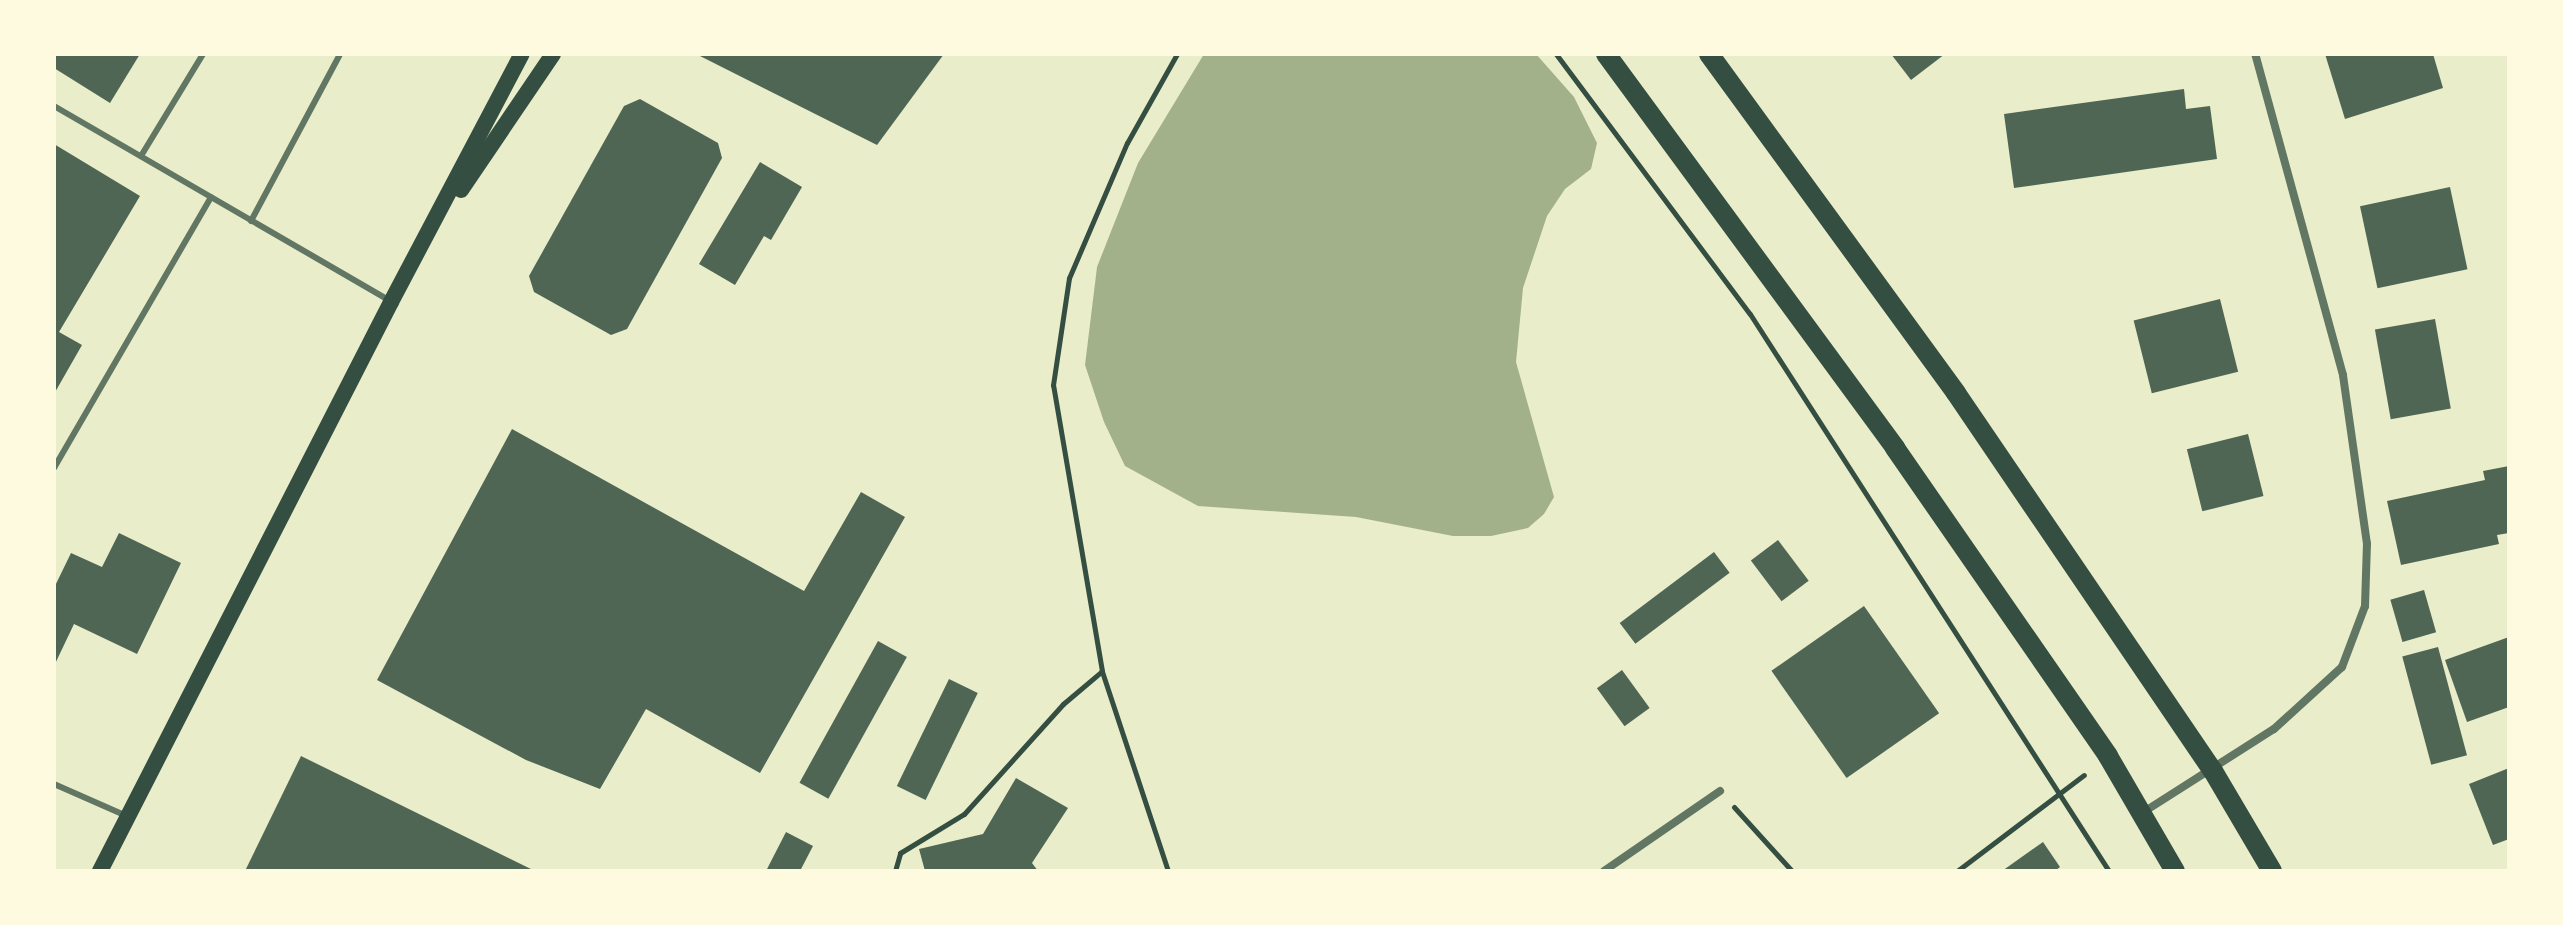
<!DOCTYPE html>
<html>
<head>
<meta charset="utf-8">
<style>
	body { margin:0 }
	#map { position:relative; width:2563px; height:925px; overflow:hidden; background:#e9edc9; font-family:Commissioner,sans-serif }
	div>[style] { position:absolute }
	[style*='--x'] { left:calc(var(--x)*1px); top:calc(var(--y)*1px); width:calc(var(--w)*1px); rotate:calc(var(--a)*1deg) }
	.water>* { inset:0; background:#a3b18a }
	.building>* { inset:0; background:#4f6655; transform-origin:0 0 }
	.path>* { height:5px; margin:-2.5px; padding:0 2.5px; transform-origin:2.5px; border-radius:2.5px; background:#344e41 }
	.service>* { height:6px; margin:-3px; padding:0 3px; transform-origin:3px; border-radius:3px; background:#617663 }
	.minor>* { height:8px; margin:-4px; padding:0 4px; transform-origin:4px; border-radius:4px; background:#617663 }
	.secondary>* { height:16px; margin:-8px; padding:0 8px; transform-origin:8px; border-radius:8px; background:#344e41 }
	.primary>* { height:20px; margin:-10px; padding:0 10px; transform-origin:10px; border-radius:10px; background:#344e41 }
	span { translate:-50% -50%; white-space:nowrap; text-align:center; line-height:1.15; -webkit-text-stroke:8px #fefae0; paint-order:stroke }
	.frame { position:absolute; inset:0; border:56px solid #fefae0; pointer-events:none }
</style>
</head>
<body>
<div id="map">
	<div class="water">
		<i style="clip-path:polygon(1204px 54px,1536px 54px,1574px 97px,1597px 143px,1591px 169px,1565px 189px,1547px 216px,1523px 288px,1516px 362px,1554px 497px,1544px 514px,1528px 528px,1491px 536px,1453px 536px,1356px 517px,1198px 506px,1125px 466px,1104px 422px,1085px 365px,1097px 267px,1138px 163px)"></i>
	</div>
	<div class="building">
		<i style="clip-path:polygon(54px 54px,140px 54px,110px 103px,54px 68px)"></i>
		<i style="clip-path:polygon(696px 54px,944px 54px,877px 145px)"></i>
		<i style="clip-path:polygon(1891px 54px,1945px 54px,1911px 80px)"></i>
		<i style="clip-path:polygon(2325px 54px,2433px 54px,2443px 88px,2345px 119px)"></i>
		<i style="clip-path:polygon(2184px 89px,2186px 109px,2210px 106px,2217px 159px,2014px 188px,2004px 114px)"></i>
		<i style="clip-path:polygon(640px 99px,718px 143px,722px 158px,627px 329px,611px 335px,534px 292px,529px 276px,624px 106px)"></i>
		<i style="clip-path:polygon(54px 144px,140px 196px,59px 332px,82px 345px,54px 394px)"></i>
		<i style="clip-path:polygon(760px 162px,802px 187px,771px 240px,764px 236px,735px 285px,699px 264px)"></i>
		<i style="left:2450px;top:187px;width:84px;height:92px;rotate:78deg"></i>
		<i style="left:2220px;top:299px;width:75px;height:89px;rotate:76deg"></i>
		<i style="left:2435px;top:319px;width:91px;height:61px;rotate:80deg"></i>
		<i style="clip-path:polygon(512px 429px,804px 591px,861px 492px,905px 517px,760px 773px,646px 709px,600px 789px,526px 760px,377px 680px)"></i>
		<i style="left:2248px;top:434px;width:64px;height:63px;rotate:76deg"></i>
		<i style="clip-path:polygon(2509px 466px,2509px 533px,2497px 535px,2499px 544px,2401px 565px,2387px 501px,2485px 480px,2483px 471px)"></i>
		<i style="clip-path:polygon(119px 533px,181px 563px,137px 654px,74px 624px,54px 666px,54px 588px,71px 553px,102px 567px)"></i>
		<i style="left:1778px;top:540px;width:51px;height:34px;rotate:53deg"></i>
		<i style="left:1714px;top:552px;width:26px;height:118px;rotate:53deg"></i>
		<i style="left:2424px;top:590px;width:44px;height:35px;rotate:74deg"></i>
		<i style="left:1864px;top:606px;width:131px;height:113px;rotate:55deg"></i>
		<i style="clip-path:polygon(2509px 637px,2509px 707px,2467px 722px,2445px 660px)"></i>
		<i style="left:878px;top:641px;width:33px;height:162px;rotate:29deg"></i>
		<i style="left:2438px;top:647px;width:112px;height:37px;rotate:75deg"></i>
		<i style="left:1622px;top:670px;width:47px;height:31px;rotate:54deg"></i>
		<i style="left:949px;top:679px;width:32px;height:119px;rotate:26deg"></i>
		<i style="clip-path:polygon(301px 756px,356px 783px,535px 871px,245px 871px)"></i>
		<i style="clip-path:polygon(2509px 768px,2509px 839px,2493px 845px,2469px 784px)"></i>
		<i style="clip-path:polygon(1016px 778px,1068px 808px,1032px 863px,1038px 871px,925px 871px,919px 849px,983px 834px)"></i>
		<i style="clip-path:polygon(786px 832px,813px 846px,800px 871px,766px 871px)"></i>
		<i style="clip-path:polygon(2043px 842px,2060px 867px,2055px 871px,2002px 871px)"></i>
	</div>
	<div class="path">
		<i style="--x:1556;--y:54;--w:324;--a:53.3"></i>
		<i style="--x:1750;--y:314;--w:663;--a:57.2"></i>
		<i style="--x:1734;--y:807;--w:86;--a:47.8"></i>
		<i style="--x:895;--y:871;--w:19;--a:-74"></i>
		<i style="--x:900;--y:853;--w:75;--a:-31.4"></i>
		<i style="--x:964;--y:814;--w:148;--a:-48"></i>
		<i style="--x:1063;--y:704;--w:51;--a:-40.2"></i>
		<i style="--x:1168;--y:871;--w:211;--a:-108.3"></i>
		<i style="--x:1102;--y:671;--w:290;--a:-99.7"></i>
		<i style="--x:1053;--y:385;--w:108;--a:-81.5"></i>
		<i style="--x:1069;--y:278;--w:147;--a:-66.8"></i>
		<i style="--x:1127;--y:143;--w:102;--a:-60.7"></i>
		<i style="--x:1957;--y:871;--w:159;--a:-37.1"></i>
	</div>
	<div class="service">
		<i style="--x:54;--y:106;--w:388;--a:30.1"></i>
		<i style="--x:141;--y:156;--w:119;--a:-58.7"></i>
		<i style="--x:251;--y:221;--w:189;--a:-61.9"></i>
		<i style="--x:54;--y:468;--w:313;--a:-59.9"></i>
		<i style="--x:54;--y:784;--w:80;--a:23.7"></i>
	</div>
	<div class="minor">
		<i style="--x:2142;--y:813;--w:156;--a:-32.5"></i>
		<i style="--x:2274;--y:729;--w:92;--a:-42.4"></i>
		<i style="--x:2342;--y:667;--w:65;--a:-69.3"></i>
		<i style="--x:2365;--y:606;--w:62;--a:-88.2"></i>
		<i style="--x:2367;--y:544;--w:171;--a:-98.1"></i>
		<i style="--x:2343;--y:375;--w:333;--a:-105.3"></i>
		<i style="--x:1604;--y:871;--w:141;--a:-34.6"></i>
	</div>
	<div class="secondary">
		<i style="--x:461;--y:190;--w:164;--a:-55.9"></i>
		<i style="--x:100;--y:871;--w:639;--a:-62.91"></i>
		<i style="--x:391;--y:302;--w:280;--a:-62.2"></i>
	</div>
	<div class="primary">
		<i style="--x:1606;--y:54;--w:489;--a:53.7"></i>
		<i style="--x:1895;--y:448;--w:374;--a:55.3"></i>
		<i style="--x:2108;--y:756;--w:133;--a:59.8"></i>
		<i style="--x:1709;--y:54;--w:419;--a:53.9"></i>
		<i style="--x:1956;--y:393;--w:457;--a:55.8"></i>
		<i style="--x:2213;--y:771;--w:116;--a:59.5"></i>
	</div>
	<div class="frame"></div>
</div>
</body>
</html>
